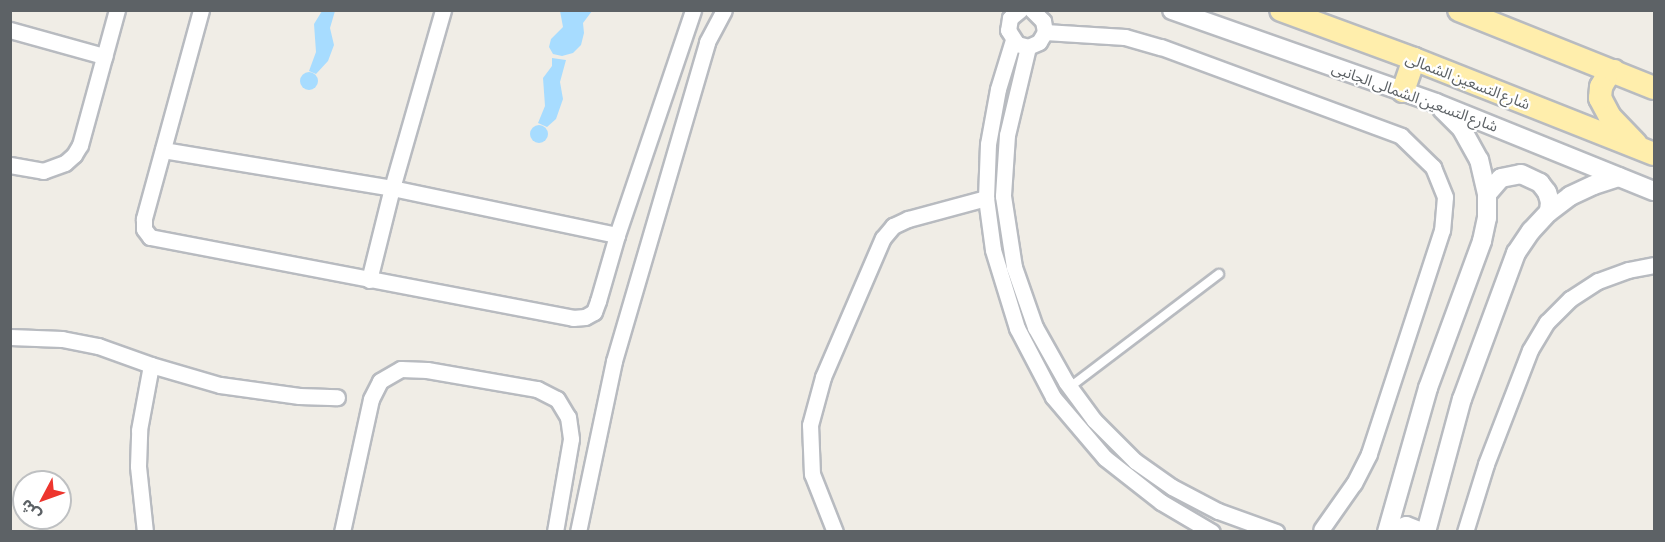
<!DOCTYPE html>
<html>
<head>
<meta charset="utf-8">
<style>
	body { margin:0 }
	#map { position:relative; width:1665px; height:542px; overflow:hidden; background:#f0ede6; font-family:"Asap Condensed","Noto Sans Arabic",sans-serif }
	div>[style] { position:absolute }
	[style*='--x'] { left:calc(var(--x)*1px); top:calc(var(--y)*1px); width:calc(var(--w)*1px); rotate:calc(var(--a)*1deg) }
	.water>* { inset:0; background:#a7dcff }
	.round { border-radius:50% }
	.roads { filter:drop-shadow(2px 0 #b8bbc0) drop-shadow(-2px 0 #b8bbc0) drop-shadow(0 2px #b8bbc0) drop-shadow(0 -2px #b8bbc0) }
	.service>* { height:8px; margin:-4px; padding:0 4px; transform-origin:4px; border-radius:4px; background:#fff }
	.minor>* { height:15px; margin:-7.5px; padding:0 7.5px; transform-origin:7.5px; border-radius:7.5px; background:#fff }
	.tertiary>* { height:18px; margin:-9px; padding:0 9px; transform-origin:9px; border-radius:9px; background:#fff }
	.primary>* { height:22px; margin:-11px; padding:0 11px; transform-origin:11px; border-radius:11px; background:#ffeeac }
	span { translate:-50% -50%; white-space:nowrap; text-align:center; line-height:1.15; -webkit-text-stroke:4.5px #fff; paint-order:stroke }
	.street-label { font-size:15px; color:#5d6266 }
	.frame { position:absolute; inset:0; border:12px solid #5d6266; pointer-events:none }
	.north { position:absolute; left:12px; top:470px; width:60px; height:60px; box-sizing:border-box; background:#fff; border:2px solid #bec0c2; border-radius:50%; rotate:229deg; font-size:16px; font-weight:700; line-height:24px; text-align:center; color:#5d6266 }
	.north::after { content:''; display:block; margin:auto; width:21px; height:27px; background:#ed352e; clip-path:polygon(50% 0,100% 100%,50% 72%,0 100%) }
</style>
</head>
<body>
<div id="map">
	<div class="water">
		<i style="clip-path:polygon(322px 11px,335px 11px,330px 28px,334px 45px,328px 61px,316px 74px,309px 71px,316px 52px,314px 24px)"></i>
		<i style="clip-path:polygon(560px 11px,592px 11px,583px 23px,584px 33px,581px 45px,573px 53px,562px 56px,553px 54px,549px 47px,551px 39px,563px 27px)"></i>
		<i style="clip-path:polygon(552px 58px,566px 60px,560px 82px,563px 99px,556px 119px,547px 127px,538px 123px,545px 106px,543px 78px,552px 66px)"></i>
		<i class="round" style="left:300px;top:72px;width:18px;height:18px"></i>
		<i class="round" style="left:530px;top:125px;width:18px;height:18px"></i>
	</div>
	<div class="roads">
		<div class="service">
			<i style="--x:1070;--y:387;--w:187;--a:-37.2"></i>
		</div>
		<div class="minor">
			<i style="--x:201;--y:10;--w:217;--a:105.3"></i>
			<i style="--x:144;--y:219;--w:10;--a:90"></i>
			<i style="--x:144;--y:229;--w:10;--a:53"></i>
			<i style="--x:150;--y:237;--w:431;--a:10.8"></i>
			<i style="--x:573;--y:318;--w:12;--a:-5"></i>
			<i style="--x:585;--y:317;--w:10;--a:-29"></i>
			<i style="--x:594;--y:312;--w:12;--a:-70"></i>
			<i style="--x:598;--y:301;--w:69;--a:-73.9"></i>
			<i style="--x:617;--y:235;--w:237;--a:-71.3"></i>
			<i style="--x:1020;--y:10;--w:13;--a:141"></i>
			<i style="--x:1010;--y:18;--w:12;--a:99"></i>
			<i style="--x:1008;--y:30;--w:17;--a:57"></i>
			<i style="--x:1017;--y:44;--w:11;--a:15"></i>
			<i style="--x:1028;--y:47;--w:12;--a:-24"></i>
			<i style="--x:1039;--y:42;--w:12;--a:-59"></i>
			<i style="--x:1045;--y:32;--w:11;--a:-100"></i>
			<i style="--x:1043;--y:21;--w:16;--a:-135"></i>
			<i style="--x:10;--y:30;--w:98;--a:15.5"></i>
			<i style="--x:1045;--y:32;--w:80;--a:3.6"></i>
			<i style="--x:1125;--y:37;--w:37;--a:16"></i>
			<i style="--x:1161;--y:47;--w:256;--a:20.3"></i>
			<i style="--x:1401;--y:136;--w:45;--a:44.1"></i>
			<i style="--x:1433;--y:167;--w:32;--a:68"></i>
			<i style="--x:1445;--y:197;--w:33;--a:95"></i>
			<i style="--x:1442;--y:230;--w:236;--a:108.1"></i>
			<i style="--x:1369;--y:454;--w:33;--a:117"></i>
			<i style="--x:1354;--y:483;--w:57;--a:125.1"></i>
			<i style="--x:1013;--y:40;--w:51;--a:107"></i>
			<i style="--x:998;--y:89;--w:56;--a:100.3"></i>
			<i style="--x:988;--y:144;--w:54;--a:92.1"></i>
			<i style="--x:986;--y:198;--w:52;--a:82.3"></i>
			<i style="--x:993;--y:250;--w:82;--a:72.9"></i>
			<i style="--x:1017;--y:328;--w:78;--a:62.4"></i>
			<i style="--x:1053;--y:397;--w:80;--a:49.6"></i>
			<i style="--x:1105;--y:458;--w:71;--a:38.2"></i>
			<i style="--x:1161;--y:502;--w:59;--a:30.5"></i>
			<i style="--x:1028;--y:47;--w:90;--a:103.4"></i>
			<i style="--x:1007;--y:135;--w:61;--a:93.8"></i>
			<i style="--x:1003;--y:196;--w:72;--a:81.2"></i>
			<i style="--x:1014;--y:267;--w:64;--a:70.7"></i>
			<i style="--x:1035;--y:327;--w:63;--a:60.6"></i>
			<i style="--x:1066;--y:382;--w:47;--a:53.6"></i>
			<i style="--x:1094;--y:420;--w:58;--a:45"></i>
			<i style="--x:1135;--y:461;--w:45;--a:35.1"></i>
			<i style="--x:1172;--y:487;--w:52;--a:27.6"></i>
			<i style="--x:1218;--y:511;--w:62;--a:19.9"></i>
			<i style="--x:163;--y:150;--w:232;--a:9.4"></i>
			<i style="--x:392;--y:188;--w:230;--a:11.8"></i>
			<i style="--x:10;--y:165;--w:34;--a:10"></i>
			<i style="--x:43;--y:171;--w:23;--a:-20"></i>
			<i style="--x:65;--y:163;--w:12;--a:-42"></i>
			<i style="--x:74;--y:155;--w:12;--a:-59"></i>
			<i style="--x:80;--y:145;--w:140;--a:-74.7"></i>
			<i style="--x:369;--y:280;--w:95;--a:-76"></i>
			<i style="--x:392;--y:188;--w:185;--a:-74"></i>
			<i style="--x:10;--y:337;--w:52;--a:2.2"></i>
			<i style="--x:62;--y:339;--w:37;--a:11"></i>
			<i style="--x:98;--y:346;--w:56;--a:19.7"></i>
			<i style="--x:151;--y:365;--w:72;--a:16.2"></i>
			<i style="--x:220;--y:385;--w:80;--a:7.9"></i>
			<i style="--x:299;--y:396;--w:38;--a:2"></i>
			<i style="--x:145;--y:532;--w:66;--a:-96.1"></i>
			<i style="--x:138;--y:466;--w:36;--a:-88"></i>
			<i style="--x:139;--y:430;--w:66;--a:-79.5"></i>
			<i style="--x:342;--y:532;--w:136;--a:-77.7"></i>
			<i style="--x:371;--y:399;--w:20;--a:-63"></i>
			<i style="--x:380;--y:381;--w:24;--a:-30"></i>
			<i style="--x:401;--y:369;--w:26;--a:2"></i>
			<i style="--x:427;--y:370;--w:112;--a:9.8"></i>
			<i style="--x:537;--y:389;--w:22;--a:27"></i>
			<i style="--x:557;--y:399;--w:21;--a:59"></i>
			<i style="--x:568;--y:417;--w:22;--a:82"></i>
			<i style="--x:571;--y:439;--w:94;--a:99.8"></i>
			<i style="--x:578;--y:532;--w:175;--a:-78.1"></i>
			<i style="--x:614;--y:361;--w:332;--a:-73.7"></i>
			<i style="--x:707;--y:42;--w:36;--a:-62"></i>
			<i style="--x:835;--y:532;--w:62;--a:-111.6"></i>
			<i style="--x:812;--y:474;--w:49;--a:-92.3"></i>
			<i style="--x:810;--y:425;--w:50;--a:-74.8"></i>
			<i style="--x:823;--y:377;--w:151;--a:-66.7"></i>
			<i style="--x:883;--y:238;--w:16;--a:-50"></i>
			<i style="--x:893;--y:226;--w:17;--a:-25"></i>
			<i style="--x:908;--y:219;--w:81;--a:-15.1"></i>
			<i style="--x:1465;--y:532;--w:71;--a:-72.8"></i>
			<i style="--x:1486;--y:464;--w:122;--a:-68.9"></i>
			<i style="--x:1530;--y:350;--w:33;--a:-59"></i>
			<i style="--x:1547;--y:322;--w:33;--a:-45"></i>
			<i style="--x:1570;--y:299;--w:33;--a:-33"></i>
			<i style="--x:1598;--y:281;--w:32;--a:-20"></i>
			<i style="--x:1628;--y:270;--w:26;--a:-11"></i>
		</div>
		<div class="tertiary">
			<i style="--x:1172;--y:10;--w:280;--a:19.4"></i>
			<i style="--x:1436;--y:103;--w:235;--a:22"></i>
			<i style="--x:1487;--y:194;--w:21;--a:-49"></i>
			<i style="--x:1501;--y:178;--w:20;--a:-11"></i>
			<i style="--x:1521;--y:174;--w:21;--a:25"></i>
			<i style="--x:1540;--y:183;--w:11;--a:52"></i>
			<i style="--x:1547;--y:192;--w:10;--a:73"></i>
			<i style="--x:1550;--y:202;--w:10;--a:96"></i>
			<i style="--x:1387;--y:532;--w:150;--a:-74.1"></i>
			<i style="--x:1428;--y:388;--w:157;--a:-69.8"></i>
			<i style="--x:1482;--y:241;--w:24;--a:-78"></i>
			<i style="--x:1487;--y:218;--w:24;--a:-90"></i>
			<i style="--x:1487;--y:194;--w:35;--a:-103"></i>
			<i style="--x:1479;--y:160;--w:35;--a:-119"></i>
			<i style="--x:1462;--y:129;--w:28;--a:-135"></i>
			<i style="--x:1389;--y:532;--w:18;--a:-19"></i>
			<i style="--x:1406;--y:526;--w:17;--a:21"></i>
			<i style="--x:1426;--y:532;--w:138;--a:-74.9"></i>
			<i style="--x:1462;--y:399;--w:156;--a:-69.7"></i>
			<i style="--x:1516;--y:253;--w:27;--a:-56"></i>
			<i style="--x:1531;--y:231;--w:26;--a:-47"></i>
			<i style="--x:1549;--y:212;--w:26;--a:-37"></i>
			<i style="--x:1570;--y:196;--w:26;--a:-25"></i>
			<i style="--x:1594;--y:185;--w:26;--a:-18"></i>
		</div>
		<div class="primary">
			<i style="--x:1281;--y:10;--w:142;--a:20.2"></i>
			<i style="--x:1414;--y:59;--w:258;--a:21.6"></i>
			<i style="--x:1459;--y:10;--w:210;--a:21.8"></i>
			<i style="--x:1614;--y:71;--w:11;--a:139"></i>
			<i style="--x:1606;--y:78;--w:10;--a:119"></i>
			<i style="--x:1601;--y:87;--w:11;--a:95"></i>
			<i style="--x:1600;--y:98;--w:21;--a:62"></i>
			<i style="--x:1610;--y:117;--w:37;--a:46"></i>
			<i style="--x:1403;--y:91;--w:34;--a:-71"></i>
		</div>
	</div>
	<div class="street-label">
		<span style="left:1468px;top:81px;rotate:21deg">شارع التسعين الشمالى</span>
		<span style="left:1415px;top:97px;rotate:20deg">شارع التسعين الشمالى الجانبى</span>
	</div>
	<div class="frame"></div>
	<div class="north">ش</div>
</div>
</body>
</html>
